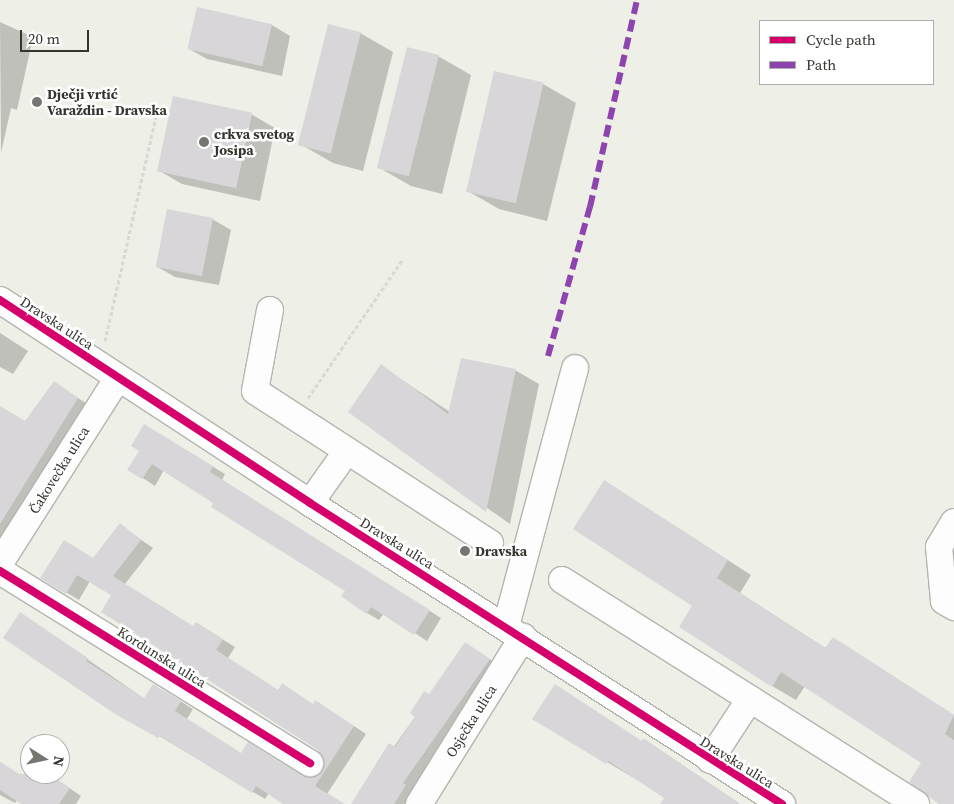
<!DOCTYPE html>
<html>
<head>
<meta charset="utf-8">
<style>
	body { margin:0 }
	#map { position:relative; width:954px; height:804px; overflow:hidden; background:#eef0e8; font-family:"Source Serif 4",serif }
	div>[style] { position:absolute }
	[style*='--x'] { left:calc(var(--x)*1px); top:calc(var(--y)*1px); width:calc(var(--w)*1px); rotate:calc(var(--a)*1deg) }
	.shadow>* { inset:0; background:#0003 }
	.building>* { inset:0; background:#d9d6da; transform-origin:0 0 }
	.path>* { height:3px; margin-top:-1.5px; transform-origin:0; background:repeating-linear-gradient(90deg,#d8d8d5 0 4px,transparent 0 6.5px) }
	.roads { filter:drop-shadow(1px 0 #b4b5af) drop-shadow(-1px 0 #b4b5af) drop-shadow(0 1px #b4b5af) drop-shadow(0 -1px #b4b5af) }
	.minor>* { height:26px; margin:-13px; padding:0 13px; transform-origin:13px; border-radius:13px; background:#fcfdfc }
	.quiet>* { height:6px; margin-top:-3px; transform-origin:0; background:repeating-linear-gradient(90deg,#8e44ad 0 12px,transparent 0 18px) }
	.cycleway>* { height:8px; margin:-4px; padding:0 4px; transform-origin:4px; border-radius:4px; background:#d6006c }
	.dots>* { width:14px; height:14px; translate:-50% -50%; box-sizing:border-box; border:2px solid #fff; border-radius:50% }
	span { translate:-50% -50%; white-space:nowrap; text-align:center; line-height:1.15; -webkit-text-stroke:5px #fff; paint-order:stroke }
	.poi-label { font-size:14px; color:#34352f; font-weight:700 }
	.left { translate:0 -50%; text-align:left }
	.street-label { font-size:14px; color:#34352f }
	.legend { position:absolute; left:759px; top:20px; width:175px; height:65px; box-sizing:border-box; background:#fff; border:1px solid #aeaeac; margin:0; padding:6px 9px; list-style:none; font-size:15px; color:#34352f }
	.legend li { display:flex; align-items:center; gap:10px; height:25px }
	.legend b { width:25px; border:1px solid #aeaeac }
	.north { position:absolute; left:20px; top:734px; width:50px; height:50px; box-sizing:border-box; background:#fff; border:1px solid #aeaeac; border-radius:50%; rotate:100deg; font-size:14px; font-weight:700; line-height:20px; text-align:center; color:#34352f }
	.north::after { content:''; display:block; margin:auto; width:18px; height:22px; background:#757670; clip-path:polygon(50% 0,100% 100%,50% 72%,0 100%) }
	.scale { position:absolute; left:20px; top:30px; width:69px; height:22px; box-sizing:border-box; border:2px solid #34352f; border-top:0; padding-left:6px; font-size:15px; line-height:18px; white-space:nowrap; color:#34352f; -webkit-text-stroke:4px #fff; paint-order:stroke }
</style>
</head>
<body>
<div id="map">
	<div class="shadow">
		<i style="clip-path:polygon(198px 8px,272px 25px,290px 36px,282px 76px,207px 59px,189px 49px)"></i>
		<i style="clip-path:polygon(0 22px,33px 37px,17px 110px,11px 108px,1px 153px)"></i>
		<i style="clip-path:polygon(360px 33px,393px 52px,363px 171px,333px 163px,300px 144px)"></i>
		<i style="clip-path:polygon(438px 56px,471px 75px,442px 194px,411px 186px,378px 167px)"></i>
		<i style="clip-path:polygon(543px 84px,576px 103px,547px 221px,499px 209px,466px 190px)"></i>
		<i style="clip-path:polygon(251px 114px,275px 128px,260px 201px,182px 184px,158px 170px)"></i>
		<i style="clip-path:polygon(212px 219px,231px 230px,219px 285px,175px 277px,156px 266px)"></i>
		<i style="clip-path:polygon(0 333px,28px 351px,13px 374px,0 367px)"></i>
		<i style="clip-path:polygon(381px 366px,450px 412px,515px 370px,539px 384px,510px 524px,350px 412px)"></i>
		<i style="clip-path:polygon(54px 382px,90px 406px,0 548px,0 407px,26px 423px)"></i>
		<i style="clip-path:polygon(157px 433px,225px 474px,222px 480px,441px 618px,427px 641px,384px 613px,379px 620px,367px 613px,346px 591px,164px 470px,155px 486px,129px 469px)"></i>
		<i style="clip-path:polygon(605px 481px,751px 575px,740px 593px,827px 649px,833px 638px,954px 715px,954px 804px,944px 804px,922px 763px,805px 686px,796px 700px,772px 686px,694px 606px)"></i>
		<i style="clip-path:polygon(120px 525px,153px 548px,125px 584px,194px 627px,209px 631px,235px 647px,228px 658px,279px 691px,317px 708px,316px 701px,366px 734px,327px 794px,343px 804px,285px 804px,269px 793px,265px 799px,117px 711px,32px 621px,145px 699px,166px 692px,193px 709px,187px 719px,242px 754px,248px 744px,309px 779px,318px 777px,326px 764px,319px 749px,113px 595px,90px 581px,79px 600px,42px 578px,93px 560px)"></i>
		<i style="clip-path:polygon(478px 651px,501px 667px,411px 804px,353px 804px,430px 696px)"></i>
		<i style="clip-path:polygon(534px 719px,642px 742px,644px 739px,740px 804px,662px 804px,666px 797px)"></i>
		<i style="clip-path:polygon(0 762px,29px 781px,34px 774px,49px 774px,81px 796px,76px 804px,23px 804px,17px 800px,15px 803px,0 795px)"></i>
	</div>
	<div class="building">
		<i style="left:197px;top:7px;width:77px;height:43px;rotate:13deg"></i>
		<i style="left:328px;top:24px;width:34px;height:125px;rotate:14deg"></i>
		<i style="left:407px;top:47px;width:33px;height:125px;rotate:14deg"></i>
		<i style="left:494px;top:71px;width:51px;height:124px;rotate:13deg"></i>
		<i style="left:173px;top:96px;width:81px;height:77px;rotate:12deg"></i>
		<i style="left:167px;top:209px;width:47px;height:59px;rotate:11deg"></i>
		<i style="clip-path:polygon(461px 358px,516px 369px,486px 512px,348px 412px,381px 364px,448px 414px)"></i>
		<i style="clip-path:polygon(54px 381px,78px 398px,0 524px,0 406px,25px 421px)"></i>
		<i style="clip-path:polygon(144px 424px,213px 466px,210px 472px,430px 610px,414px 635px,371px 607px,366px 614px,341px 596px,345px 591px,211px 507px,213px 503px,152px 464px,142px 479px,127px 470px,139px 451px,131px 446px)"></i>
		<i style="clip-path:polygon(604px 480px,728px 560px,717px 578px,825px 648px,833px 637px,954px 715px,945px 734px,954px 740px,954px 804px,939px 804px,909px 782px,921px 763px,781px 672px,772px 687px,679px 627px,692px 606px,573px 529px)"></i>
		<i style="clip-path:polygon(120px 523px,141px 540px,113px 576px,193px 626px,196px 622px,223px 639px,216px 650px,278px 690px,282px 683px,313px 704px,315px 700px,354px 726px,315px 786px,345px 804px,283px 804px,256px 786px,252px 793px,160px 736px,158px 738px,115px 714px,3px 638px,20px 612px,88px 658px,86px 661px,144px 698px,153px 684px,181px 701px,175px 711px,241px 753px,248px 742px,303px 776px,310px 778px,322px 771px,325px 763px,318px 750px,101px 612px,111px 595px,77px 575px,66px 594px,40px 578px,64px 540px,93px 558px)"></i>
		<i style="clip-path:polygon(465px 642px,490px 659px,403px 783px,406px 785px,394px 804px,351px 804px,389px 743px,395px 747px,415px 717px,410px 713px,424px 691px,429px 694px)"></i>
		<i style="clip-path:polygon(555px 684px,642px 741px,643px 738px,740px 804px,660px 804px,664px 798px,608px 761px,606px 764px,532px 719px)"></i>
		<i style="clip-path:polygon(0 762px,19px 774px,49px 774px,70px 788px,59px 804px,21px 804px,0 790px)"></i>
	</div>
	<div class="path">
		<i style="--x:105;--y:341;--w:235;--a:-77.2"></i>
		<i style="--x:308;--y:398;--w:167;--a:-55.7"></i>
	</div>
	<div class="roads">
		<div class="minor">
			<i style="--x:0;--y:300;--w:371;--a:33.2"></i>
			<i style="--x:310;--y:503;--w:560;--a:32.53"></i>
			<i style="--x:270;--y:310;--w:82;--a:100.5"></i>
			<i style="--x:255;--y:391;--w:280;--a:32.9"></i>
			<i style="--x:310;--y:503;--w:64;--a:-54.6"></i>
			<i style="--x:954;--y:522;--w:29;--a:121"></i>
			<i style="--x:939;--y:547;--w:54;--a:84.7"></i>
			<i style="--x:944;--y:601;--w:12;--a:31"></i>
			<i style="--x:0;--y:563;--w:219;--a:-57.5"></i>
			<i style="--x:0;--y:571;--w:365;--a:31.8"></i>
			<i style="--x:562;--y:580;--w:419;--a:32.3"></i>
			<i style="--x:506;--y:626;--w:267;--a:-75"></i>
			<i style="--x:710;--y:760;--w:73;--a:-56.7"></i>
			<i style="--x:419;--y:804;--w:197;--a:-58.1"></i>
		</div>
	</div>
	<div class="quiet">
		<i style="--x:548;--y:356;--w:155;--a:-74.3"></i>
		<i style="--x:590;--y:207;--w:212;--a:-77.2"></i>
	</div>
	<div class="cycleway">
		<i style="--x:0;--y:300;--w:371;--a:33.2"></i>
		<i style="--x:310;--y:503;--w:560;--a:32.53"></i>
		<i style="--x:0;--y:571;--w:365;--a:31.8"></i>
	</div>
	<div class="dots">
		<i style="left:37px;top:102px;background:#757670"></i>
		<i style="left:204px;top:142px;background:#757670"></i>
		<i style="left:465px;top:551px;background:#757670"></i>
	</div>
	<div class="poi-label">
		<span class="left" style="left:47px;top:102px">Dječji vrtić<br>Varaždin - Dravska</span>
		<span class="left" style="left:214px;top:142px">crkva svetog<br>Josipa</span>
		<span class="left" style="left:475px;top:551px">Dravska</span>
	</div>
	<div class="street-label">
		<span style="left:57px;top:323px;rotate:33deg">Dravska ulica</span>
		<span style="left:59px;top:470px;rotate:-58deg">Čakovečka ulica</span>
		<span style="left:397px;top:543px;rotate:32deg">Dravska ulica</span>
		<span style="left:162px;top:657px;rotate:32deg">Kordunska ulica</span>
		<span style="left:471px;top:721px;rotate:-58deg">Osječka ulica</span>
		<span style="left:737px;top:762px;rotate:32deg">Dravska ulica</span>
	</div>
	<ul class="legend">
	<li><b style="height:6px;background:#d6006c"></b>Cycle path</li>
	<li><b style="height:6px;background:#8e44ad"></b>Path</li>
	</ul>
	<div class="north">N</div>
	<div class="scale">20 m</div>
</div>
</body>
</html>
